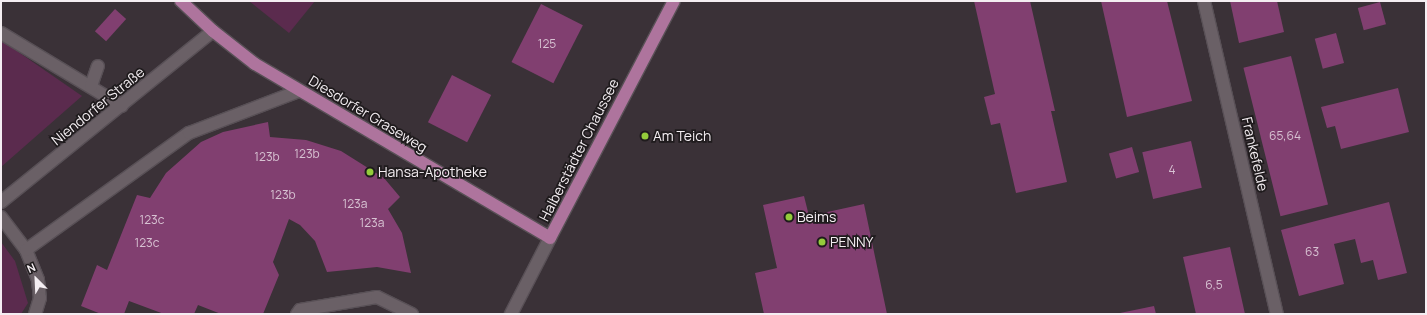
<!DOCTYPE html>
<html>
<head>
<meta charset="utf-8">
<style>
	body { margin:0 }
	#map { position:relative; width:1427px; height:315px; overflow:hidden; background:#3a3137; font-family:Manrope,sans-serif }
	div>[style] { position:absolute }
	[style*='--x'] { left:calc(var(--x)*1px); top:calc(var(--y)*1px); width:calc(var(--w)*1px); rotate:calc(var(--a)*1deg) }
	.green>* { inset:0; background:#5b2b4e }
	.building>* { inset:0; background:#813f70; transform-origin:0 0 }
	.roads { filter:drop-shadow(1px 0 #585056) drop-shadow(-1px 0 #585056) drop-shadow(0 1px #585056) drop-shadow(0 -1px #585056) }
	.minor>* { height:12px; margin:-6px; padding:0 6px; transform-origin:6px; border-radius:6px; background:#6a6066 }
	.major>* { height:12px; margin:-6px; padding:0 6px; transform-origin:6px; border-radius:6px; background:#ae749d }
	.dots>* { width:11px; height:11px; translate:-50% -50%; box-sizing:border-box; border:2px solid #1f1b1d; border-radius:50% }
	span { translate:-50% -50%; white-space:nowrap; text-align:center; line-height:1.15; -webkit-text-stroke:3.5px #1f1b1d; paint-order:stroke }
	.number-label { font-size:12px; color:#d7c2d2 }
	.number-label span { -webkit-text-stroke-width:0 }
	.street-label { font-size:14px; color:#f4eef2 }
	.poi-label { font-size:14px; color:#f4eef2 }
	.left { translate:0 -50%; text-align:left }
	.frame { position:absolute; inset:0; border:2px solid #f4eef2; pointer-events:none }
	.north { position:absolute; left:16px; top:259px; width:40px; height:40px; -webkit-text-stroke:3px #1f1b1d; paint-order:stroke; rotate:336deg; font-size:11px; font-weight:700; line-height:16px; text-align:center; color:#f4eef2 }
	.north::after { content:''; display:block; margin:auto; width:14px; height:18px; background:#f4eef2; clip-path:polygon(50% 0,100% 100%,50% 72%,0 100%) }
</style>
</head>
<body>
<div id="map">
	<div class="green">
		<i style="clip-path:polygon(249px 1px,315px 1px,289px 33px)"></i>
		<i style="clip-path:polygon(1px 40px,82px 96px,1px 167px)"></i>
		<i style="clip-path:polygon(1px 242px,15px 261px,28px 303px,21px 314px,1px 314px)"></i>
	</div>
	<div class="building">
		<i style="clip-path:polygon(974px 1px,1030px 1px,1055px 111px,1051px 111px,1067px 182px,1016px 193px,1000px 123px,991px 125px,984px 97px,995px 94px)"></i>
		<i style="clip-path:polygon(1101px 1px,1167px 1px,1192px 101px,1127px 117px)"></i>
		<i style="clip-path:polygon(1230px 1px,1277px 1px,1284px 32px,1239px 43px)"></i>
		<i style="left:1380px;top:2px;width:23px;height:23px;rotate:75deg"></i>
		<i style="left:541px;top:4px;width:47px;height:65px;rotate:27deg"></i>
		<i style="left:115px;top:9px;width:15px;height:30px;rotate:42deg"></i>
		<i style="left:1336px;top:33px;width:31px;height:22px;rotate:75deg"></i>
		<i style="left:1291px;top:56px;width:153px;height:49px;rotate:76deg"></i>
		<i style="left:452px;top:75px;width:44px;height:53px;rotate:27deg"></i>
		<i style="clip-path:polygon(1398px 88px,1409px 132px,1341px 149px,1335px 126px,1327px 128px,1321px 107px)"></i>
		<i style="clip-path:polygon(268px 122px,270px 137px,306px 140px,341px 151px,384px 178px,400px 197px,388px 209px,402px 233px,411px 273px,377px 267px,327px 272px,315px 241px,300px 225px,289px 219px,273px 262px,279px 275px,263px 314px,221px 314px,198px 305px,194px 314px,164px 314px,129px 301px,124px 314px,101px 314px,81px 306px,97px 265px,107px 270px,137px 195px,150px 198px,166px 173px,201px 142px,223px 132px)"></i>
		<i style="left:1191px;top:141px;width:48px;height:50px;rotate:77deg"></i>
		<i style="left:1132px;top:147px;width:26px;height:24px;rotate:74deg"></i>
		<i style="clip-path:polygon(804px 196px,809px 216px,864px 204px,887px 314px,764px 314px,755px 273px,777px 268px,763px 205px)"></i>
		<i style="clip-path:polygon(1389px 202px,1407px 273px,1378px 280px,1373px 260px,1361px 263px,1355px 239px,1334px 244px,1344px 284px,1299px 296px,1281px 230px)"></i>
		<i style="clip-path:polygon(1230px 247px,1245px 314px,1196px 314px,1183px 257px)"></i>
		<i style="clip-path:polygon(1154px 306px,1156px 314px,1120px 314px,1120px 313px)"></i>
	</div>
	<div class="roads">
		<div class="minor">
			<i style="--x:1204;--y:1;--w:321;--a:76.9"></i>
			<i style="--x:1;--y:33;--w:141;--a:31.1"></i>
			<i style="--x:91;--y:86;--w:21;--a:-71"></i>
			<i style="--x:1;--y:202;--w:272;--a:-38.9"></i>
			<i style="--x:1;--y:217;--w:41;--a:52.9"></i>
			<i style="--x:26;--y:250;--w:32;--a:68"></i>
			<i style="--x:38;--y:280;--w:18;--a:84"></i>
			<i style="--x:40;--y:298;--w:17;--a:107"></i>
			<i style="--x:26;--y:250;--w:201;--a:-35.7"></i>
			<i style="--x:189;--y:133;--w:118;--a:-20.9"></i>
			<i style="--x:297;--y:314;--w:5;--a:-53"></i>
			<i style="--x:300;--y:310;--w:78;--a:-9.6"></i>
			<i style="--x:377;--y:297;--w:39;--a:26"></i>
			<i style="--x:511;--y:314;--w:85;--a:-62.8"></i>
		</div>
		<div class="major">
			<i style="--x:181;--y:1;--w:44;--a:43.2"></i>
			<i style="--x:213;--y:31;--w:53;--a:38.2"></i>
			<i style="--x:255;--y:64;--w:342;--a:30.5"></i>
			<i style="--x:550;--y:238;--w:267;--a:-62.4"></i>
		</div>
	</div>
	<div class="dots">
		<i style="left:645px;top:136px;background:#94cc3b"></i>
		<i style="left:370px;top:172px;background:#94cc3b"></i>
		<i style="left:789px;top:217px;background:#94cc3b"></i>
		<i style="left:822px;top:242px;background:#94cc3b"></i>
	</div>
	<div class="number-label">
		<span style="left:547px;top:44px">125</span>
		<span style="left:1285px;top:136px">65,64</span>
		<span style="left:307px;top:154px">123b</span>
		<span style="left:267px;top:157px">123b</span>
		<span style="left:1172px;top:170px">4</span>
		<span style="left:283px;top:195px">123b</span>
		<span style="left:355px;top:204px">123a</span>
		<span style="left:152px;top:220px">123c</span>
		<span style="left:372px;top:223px">123a</span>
		<span style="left:147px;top:243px">123c</span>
		<span style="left:1312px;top:252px">63</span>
		<span style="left:1214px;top:285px">6,5</span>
	</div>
	<div class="street-label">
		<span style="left:98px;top:106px;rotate:-39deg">Niendorfer Straße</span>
		<span style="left:368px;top:114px;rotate:31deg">Diesdorfer Graseweg</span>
		<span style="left:579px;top:150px;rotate:-63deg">Halberstädter Chaussee</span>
		<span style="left:1255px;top:154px;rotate:77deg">Frankefelde</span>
	</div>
	<div class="poi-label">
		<span class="left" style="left:653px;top:136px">Am Teich</span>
		<span class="left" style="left:378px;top:172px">Hansa-Apotheke</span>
		<span class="left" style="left:797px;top:217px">Beims</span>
		<span class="left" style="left:830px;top:242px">PENNY</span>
	</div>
	<div class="frame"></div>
	<div class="north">N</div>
</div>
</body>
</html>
